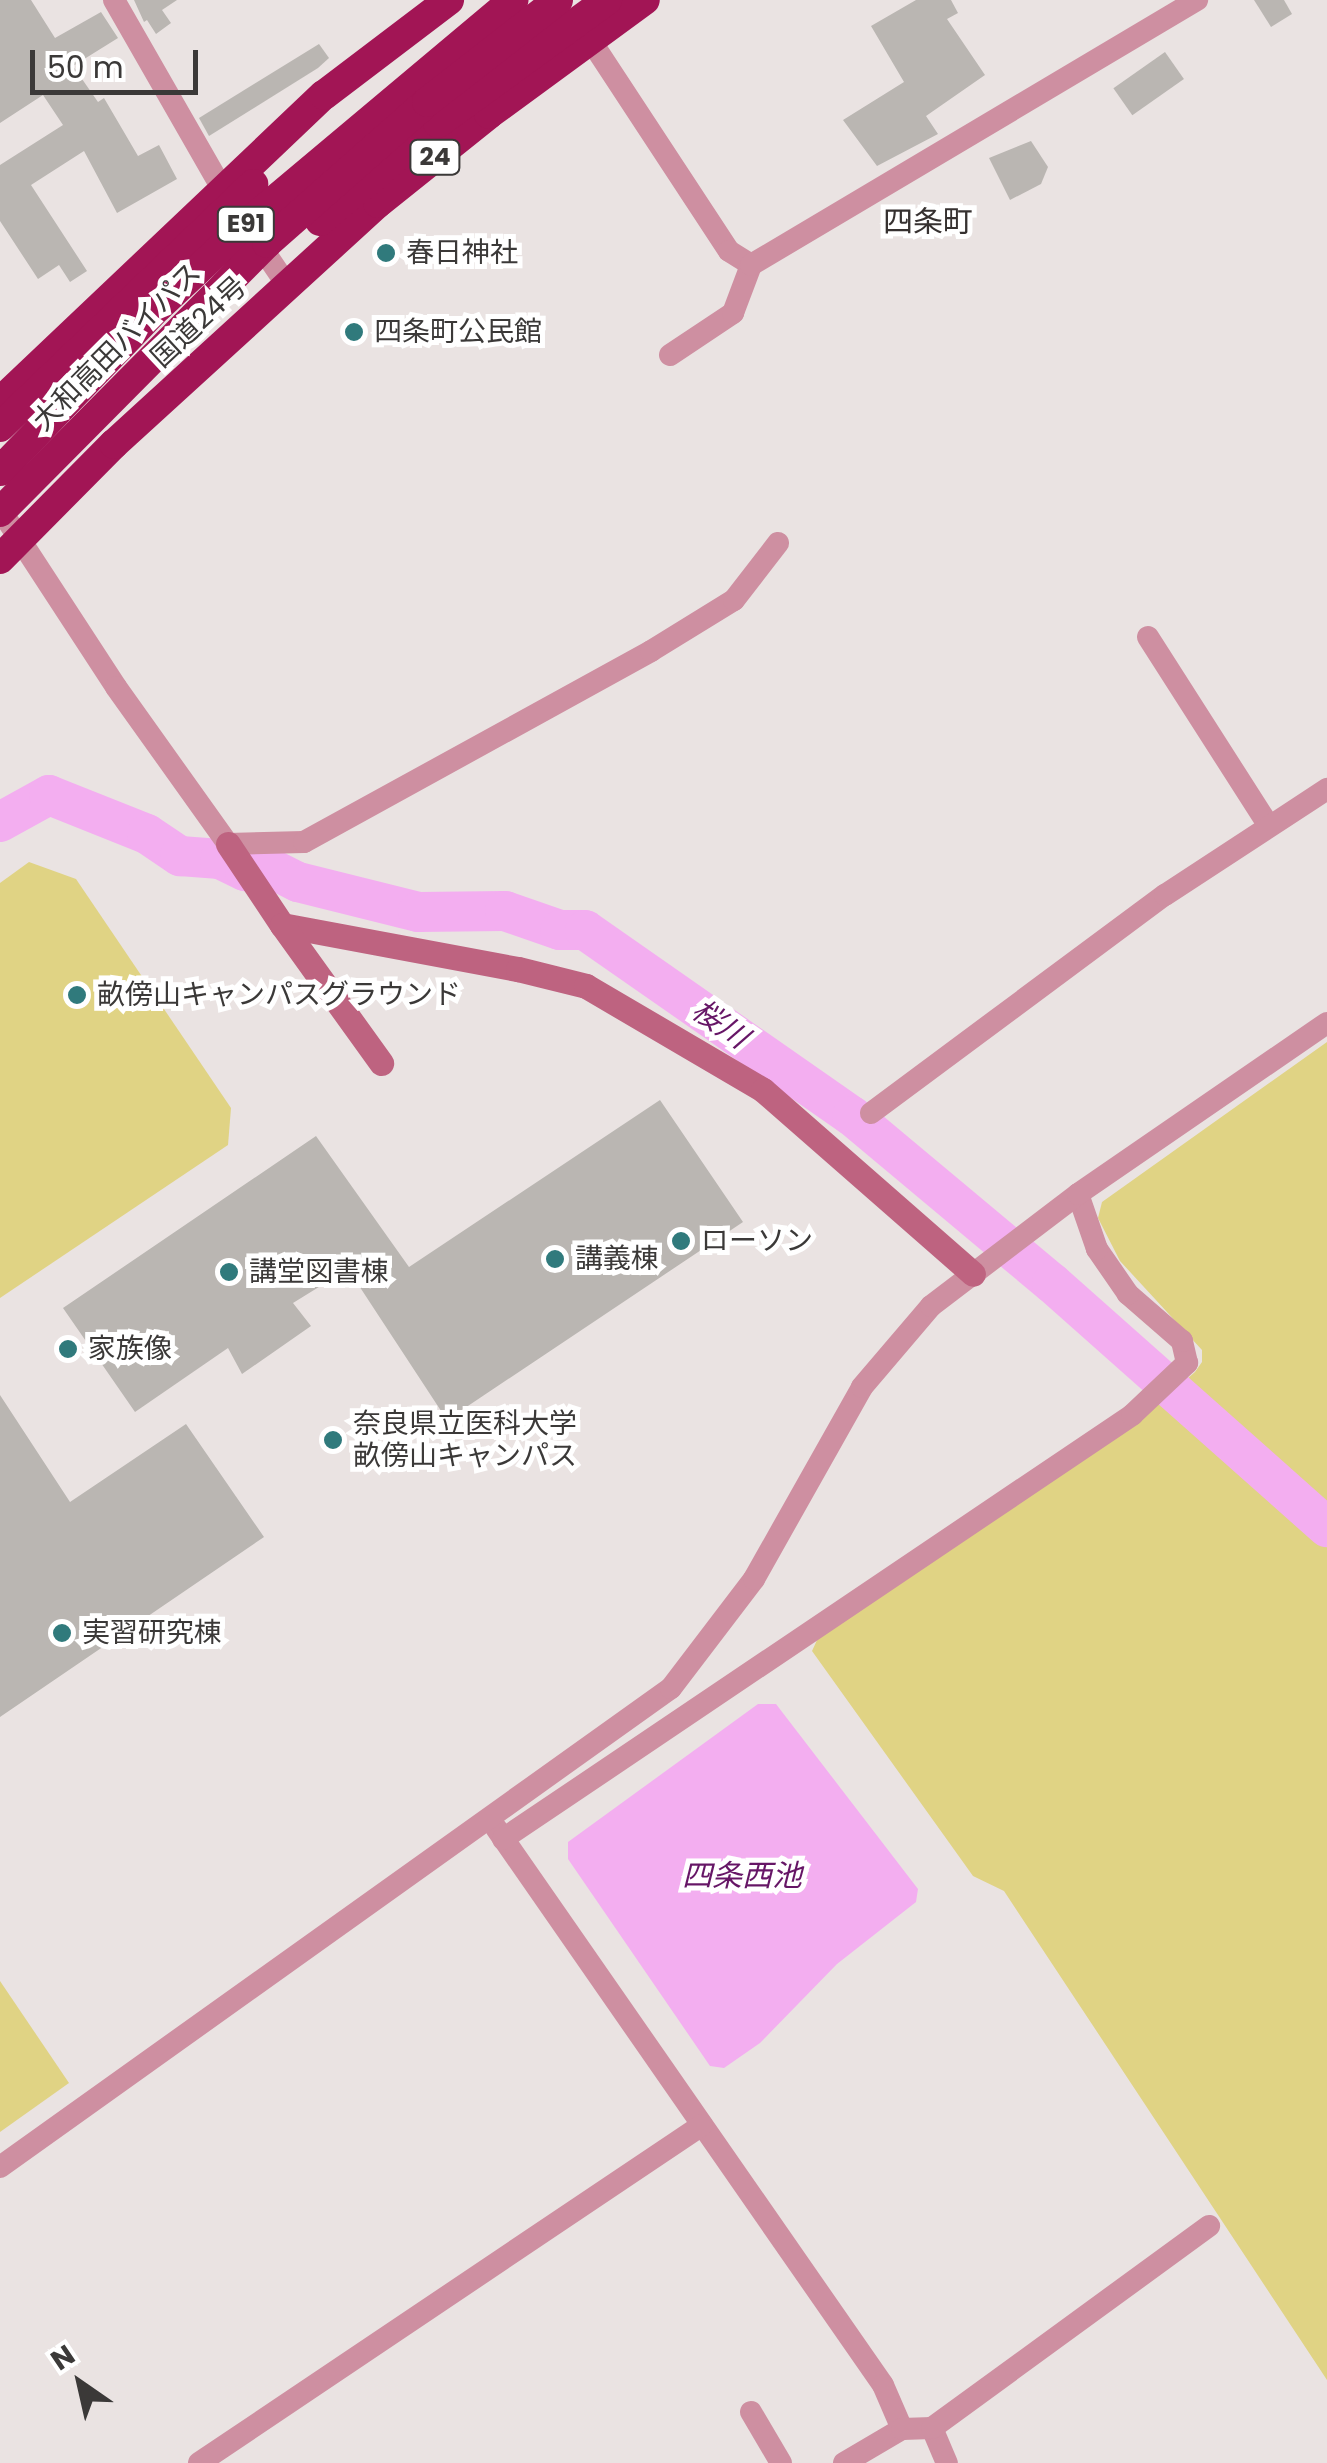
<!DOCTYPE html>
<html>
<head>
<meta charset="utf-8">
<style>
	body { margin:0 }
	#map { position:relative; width:1327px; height:2463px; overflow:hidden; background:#eae3e2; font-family:Poppins,"Noto Sans JP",sans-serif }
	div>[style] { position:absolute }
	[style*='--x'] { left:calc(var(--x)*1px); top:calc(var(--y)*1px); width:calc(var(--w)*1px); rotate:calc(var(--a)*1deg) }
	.green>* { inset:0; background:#e0d384 }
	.water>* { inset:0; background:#f3aef0 }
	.river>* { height:40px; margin:-20px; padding:0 20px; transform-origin:20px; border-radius:20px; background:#f3aef0 }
	.building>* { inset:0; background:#bab6b2; transform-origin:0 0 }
	.street>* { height:22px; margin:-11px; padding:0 11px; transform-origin:11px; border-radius:11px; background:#ce8fa1 }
	.secondary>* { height:25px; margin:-12.5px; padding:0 12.5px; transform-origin:12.5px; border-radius:12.5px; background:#be6380 }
	.highway>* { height:30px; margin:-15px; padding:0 15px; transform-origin:15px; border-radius:15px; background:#a21555 }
	.highway-bridge>* { height:30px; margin:-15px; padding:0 15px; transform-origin:15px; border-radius:15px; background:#a21555 }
	.dots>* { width:28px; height:28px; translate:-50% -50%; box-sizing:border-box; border:5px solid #fff; border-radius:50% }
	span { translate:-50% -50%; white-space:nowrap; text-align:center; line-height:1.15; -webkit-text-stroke:10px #fff; paint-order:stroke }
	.shield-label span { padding:2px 8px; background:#fff; border:2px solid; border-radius:8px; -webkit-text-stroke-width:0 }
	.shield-label { font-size:25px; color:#3b3938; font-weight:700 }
	.poi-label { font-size:28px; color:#3b3938 }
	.left { translate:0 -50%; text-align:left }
	.street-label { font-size:28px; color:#3b3938 }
	.neighbourhood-label { font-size:30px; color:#363130 }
	.water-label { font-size:30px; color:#661666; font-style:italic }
	.north { position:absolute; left:30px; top:2333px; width:100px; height:100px; -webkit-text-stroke:8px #fff; paint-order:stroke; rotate:326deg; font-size:28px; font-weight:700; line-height:40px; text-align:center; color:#3b3938 }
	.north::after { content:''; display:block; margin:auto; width:35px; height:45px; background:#3b3938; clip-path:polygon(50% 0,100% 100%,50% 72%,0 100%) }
	.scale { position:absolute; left:30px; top:50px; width:168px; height:45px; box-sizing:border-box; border:5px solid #3b3938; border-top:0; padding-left:12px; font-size:30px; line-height:35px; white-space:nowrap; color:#3b3938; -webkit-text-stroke:8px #fff; paint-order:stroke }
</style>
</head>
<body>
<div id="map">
	<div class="green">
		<i style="clip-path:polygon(29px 862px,76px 879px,231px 1108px,228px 1145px,0 1298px,0 883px)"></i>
		<i style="clip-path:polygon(1327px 1042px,1327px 2380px,1004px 1891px,973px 1876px,812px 1651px,818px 1638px,1140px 1420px,1195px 1372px,1202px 1362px,1202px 1350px,1120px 1261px,1098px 1218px,1102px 1202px)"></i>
		<i style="clip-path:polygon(0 1981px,69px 2083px,0 2132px)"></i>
	</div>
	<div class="water">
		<i style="clip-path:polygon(758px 1704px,776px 1704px,918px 1889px,916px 1902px,837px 1964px,760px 2043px,724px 2068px,710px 2066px,568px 1859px,568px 1842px)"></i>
	</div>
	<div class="river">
		<i style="--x:0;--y:822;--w:56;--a:-28.9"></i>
		<i style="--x:49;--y:795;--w:105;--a:21.7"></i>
		<i style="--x:147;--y:834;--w:40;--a:34"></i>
		<i style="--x:180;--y:856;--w:40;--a:4.3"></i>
		<i style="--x:220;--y:859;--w:28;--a:26"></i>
		<i style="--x:245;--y:871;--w:15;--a:-42"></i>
		<i style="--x:256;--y:861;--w:47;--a:26.6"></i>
		<i style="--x:298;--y:882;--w:124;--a:14"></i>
		<i style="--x:418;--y:912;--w:87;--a:-0.7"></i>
		<i style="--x:505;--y:911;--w:58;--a:19.1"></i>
		<i style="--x:560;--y:930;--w:25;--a:0"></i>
		<i style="--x:585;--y:930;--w:325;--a:34.9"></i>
		<i style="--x:852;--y:1116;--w:261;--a:39.9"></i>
		<i style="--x:1052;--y:1283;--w:368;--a:41.6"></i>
	</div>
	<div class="building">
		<i style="clip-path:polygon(0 0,31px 0,55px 38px,101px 12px,118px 38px,73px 66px,98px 102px,104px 98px,138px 156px,159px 145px,177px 179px,117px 213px,84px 151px,31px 185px,87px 271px,70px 282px,59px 265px,38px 279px,0 221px,0 165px,63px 125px,43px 95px,0 123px)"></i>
		<i style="clip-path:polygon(134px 0,177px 0,162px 10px,171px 23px,156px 34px,147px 20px,144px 22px)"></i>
		<i style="clip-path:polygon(916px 0,951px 0,958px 13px,947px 19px,985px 75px,926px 116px,938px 134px,877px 166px,843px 120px,904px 82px,871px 26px)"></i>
		<i style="clip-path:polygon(1254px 0,1284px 0,1292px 14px,1271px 27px)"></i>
		<i style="clip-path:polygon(319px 44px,329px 58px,318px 68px,209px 136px,199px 118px)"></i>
		<i style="left:1165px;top:52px;width:33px;height:63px;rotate:55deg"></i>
		<i style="clip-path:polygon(1031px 141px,1048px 167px,1041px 184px,1010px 200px,989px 158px)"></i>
		<i style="clip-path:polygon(660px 1100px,743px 1222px,447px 1420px,348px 1269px,293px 1303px,311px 1326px,242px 1374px,228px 1348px,135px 1412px,63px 1308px,316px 1136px,409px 1267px)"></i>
		<i style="clip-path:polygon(0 1395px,70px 1502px,186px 1424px,264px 1537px,0 1717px)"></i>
	</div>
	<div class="street">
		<i style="--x:114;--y:0;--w:232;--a:60.2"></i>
		<i style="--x:591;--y:41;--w:251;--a:56.7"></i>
		<i style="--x:729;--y:251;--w:26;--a:32"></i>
		<i style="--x:253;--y:235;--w:60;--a:55.8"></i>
		<i style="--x:670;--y:355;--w:76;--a:-33.7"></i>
		<i style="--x:733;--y:313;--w:51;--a:-69.4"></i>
		<i style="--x:751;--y:265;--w:519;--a:-30.72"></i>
		<i style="--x:0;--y:509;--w:212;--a:56.9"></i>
		<i style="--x:116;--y:687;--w:193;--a:54.5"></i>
		<i style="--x:228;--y:844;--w:76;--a:-1.5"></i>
		<i style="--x:304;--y:842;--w:396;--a:-28.8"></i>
		<i style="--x:651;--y:651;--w:97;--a:-31.6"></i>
		<i style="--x:734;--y:600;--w:72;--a:-52.3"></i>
		<i style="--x:1148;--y:637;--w:223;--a:57.4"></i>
		<i style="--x:871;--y:1113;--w:366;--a:-36.6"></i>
		<i style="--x:1165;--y:895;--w:194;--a:-33.2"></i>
		<i style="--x:496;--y:1828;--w:678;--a:55.21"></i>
		<i style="--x:883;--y:2385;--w:48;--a:66.6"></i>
		<i style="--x:503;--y:1839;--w:759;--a:-33.98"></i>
		<i style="--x:1132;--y:1415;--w:76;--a:-43.4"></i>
		<i style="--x:1187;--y:1363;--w:23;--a:-103"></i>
		<i style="--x:1182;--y:1341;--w:72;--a:-139"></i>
		<i style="--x:1128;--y:1294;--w:55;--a:-124.6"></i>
		<i style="--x:1097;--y:1249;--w:58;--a:-109.1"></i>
		<i style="--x:0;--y:2167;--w:824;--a:-35.52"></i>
		<i style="--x:671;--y:1688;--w:137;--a:-52.7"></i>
		<i style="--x:754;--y:1579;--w:220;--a:-60.6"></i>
		<i style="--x:862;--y:1387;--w:106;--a:-49.6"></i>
		<i style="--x:931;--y:1306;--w:185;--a:-37.3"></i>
		<i style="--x:1078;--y:1194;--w:302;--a:-34.5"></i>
		<i style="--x:751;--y:2412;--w:59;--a:59.5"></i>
		<i style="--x:932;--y:2428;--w:38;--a:67"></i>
		<i style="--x:199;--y:2463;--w:606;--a:-33.9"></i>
		<i style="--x:844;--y:2463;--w:67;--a:-30.4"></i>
		<i style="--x:902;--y:2429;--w:30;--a:-2"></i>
		<i style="--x:932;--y:2428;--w:343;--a:-36.1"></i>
	</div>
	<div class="secondary">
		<i style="--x:228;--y:844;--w:97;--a:56.3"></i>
		<i style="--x:282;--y:925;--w:240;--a:10.6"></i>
		<i style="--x:518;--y:969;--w:70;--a:14"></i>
		<i style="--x:586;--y:986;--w:205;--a:30.4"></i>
		<i style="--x:763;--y:1090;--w:279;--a:41.2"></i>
		<i style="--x:282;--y:925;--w:170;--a:54.3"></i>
	</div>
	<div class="highway">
		<i style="--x:0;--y:402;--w:446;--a:-43.5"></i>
		<i style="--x:324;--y:95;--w:157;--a:-37.2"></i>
		<i style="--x:0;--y:559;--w:162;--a:-45.3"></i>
		<i style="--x:114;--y:444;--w:357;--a:-42.4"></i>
		<i style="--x:378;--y:203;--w:142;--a:-38.7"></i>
		<i style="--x:489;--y:114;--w:193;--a:-36.2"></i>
	</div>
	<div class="highway-bridge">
		<i style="--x:320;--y:221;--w:153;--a:-39.7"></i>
		<i style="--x:438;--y:123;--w:209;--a:-36"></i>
		<i style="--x:0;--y:427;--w:351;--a:-43.8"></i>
		<i style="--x:0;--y:471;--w:228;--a:-46.1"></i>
		<i style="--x:158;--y:307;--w:126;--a:-43.1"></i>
		<i style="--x:250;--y:221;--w:344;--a:-40"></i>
		<i style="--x:0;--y:512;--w:379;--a:-45.2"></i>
		<i style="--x:267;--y:243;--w:213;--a:-41.4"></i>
		<i style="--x:427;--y:102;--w:166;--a:-37.9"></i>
	</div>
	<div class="dots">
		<i style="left:386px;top:253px;background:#307a7c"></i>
		<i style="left:354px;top:332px;background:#307a7c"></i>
		<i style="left:77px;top:995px;background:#307a7c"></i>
		<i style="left:681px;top:1241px;background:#307a7c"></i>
		<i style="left:555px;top:1259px;background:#307a7c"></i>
		<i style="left:229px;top:1272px;background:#307a7c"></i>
		<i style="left:68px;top:1349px;background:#307a7c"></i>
		<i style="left:333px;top:1440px;background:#307a7c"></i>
		<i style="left:62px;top:1633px;background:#307a7c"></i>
	</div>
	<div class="shield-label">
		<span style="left:435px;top:157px">24</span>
		<span style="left:246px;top:224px">E91</span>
	</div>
	<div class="poi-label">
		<span class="left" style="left:406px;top:253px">春日神社</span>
		<span class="left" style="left:374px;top:332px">四条町公民館</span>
		<span class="left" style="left:97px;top:995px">畝傍山キャンパスグラウンド</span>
		<span class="left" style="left:701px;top:1241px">ローソン</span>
		<span class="left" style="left:575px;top:1259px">講義棟</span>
		<span class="left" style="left:249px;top:1272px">講堂図書棟</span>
		<span class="left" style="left:88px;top:1349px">家族像</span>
		<span class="left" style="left:353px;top:1440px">奈良県立医科大学<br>畝傍山キャンパス</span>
		<span class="left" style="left:82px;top:1633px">実習研究棟</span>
	</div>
	<div class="street-label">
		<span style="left:199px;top:322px;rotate:-43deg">国道24号</span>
		<span style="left:117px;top:347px;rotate:-45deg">大和高田バイパス</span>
	</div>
	<div class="neighbourhood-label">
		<span style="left:928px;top:222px">四条町</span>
	</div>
	<div class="water-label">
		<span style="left:720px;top:1024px;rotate:35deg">桜川</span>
		<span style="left:742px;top:1876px">四条西池</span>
	</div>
	<div class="north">N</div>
	<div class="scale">50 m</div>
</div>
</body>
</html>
